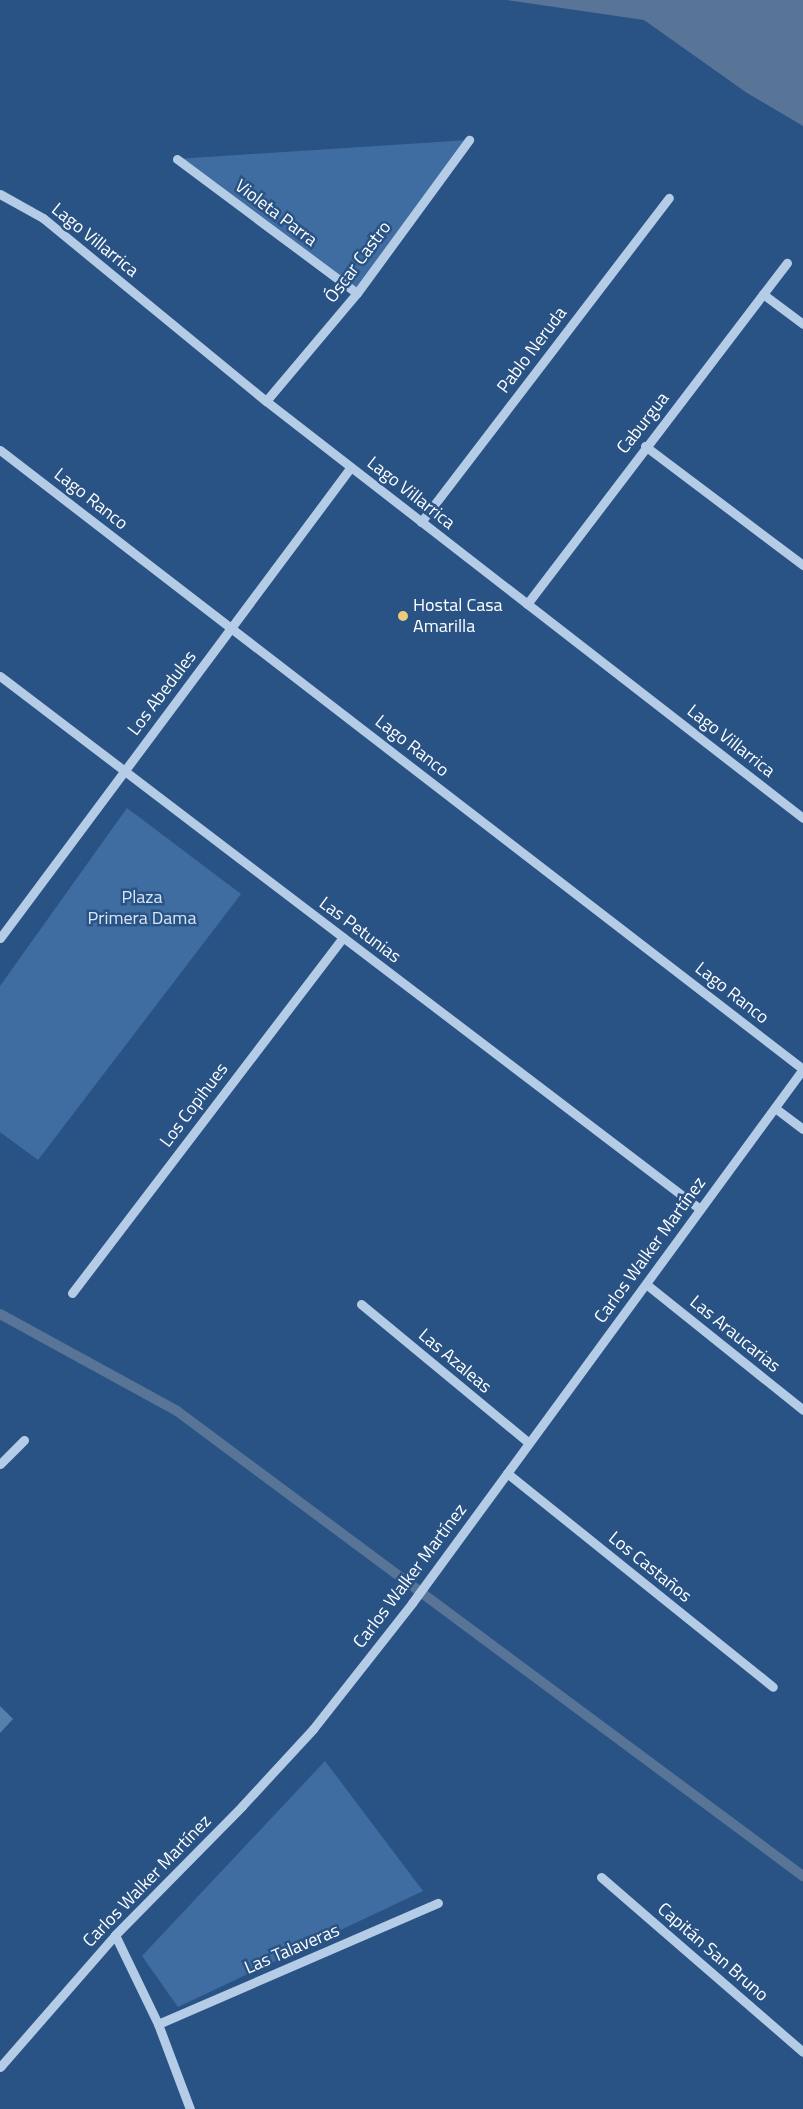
<!DOCTYPE html>
<html>
<head>
<meta charset="utf-8">
<style>
	body { margin:0 }
	#map { position:relative; width:803px; height:2109px; overflow:hidden; background:#2a5385; font-family:"Titillium Web",sans-serif }
	div>[style] { position:absolute }
	[style*='--x'] { left:calc(var(--x)*1px); top:calc(var(--y)*1px); width:calc(var(--w)*1px); rotate:calc(var(--a)*1deg) }
	.green>* { inset:0; background:#406da1 }
	.water>* { inset:0; background:#587497 }
	.stream>* { height:10px; margin:-5px; padding:0 5px; transform-origin:5px; border-radius:5px; background:#587497 }
	.building>* { inset:0; background:#567fae }
	.minor>* { height:9px; margin:-4.5px; padding:0 4.5px; transform-origin:4.5px; border-radius:4.5px; background:#b5cce7 }
	.dots>* { width:14px; height:14px; translate:-50% -50%; box-sizing:border-box; border:2px solid #2a5385; border-radius:50% }
	span { translate:-50% -50%; white-space:nowrap; text-align:center; line-height:1.15; -webkit-text-stroke:5px #2a5385; paint-order:stroke }
	.street-label { font-size:18px; color:#fff }
	.poi-label { font-size:18px; color:#fff }
	.left { translate:0 -50%; text-align:left }
	.park-label { font-size:18px; color:#d8e6f6 }
</style>
</head>
<body>
<div id="map">
	<div class="green">
		<i style="clip-path:polygon(469px 140px,357px 293px,177px 159px)"></i>
		<i style="clip-path:polygon(127px 808px,241px 894px,38px 1160px,0 1132px,0 986px)"></i>
		<i style="clip-path:polygon(325px 1761px,423px 1891px,178px 2007px,142px 1956px)"></i>
	</div>
	<div class="water">
		<i style="clip-path:polygon(507px 0,803px 0,803px 126px,747px 93px,644px 20px)"></i>
	</div>
	<div class="stream">
		<i style="--x:0;--y:1314;--w:202;--a:28.7"></i>
		<i style="--x:177;--y:1411;--w:780;--a:36.61"></i>
	</div>
	<div class="building">
		<i style="clip-path:polygon(0 1706px,13px 1719px,0 1733px)"></i>
	</div>
	<div class="minor">
		<i style="--x:177;--y:159;--w:224;--a:36.7"></i>
		<i style="--x:0;--y:194;--w:49;--a:29.2"></i>
		<i style="--x:43;--y:218;--w:288;--a:39.4"></i>
		<i style="--x:266;--y:401;--w:680;--a:37.83"></i>
		<i style="--x:763;--y:294;--w:50;--a:36.9"></i>
		<i style="--x:266;--y:401;--w:141;--a:-49.9"></i>
		<i style="--x:357;--y:293;--w:190;--a:-53.8"></i>
		<i style="--x:645;--y:446;--w:198;--a:37"></i>
		<i style="--x:0;--y:450;--w:1014;--a:37.63"></i>
		<i style="--x:421;--y:522;--w:408;--a:-52.6"></i>
		<i style="--x:527;--y:604;--w:429;--a:-52.7"></i>
		<i style="--x:0;--y:676;--w:880;--a:37.29"></i>
		<i style="--x:0;--y:938;--w:587;--a:-53.31"></i>
		<i style="--x:775;--y:1108;--w:35;--a:37"></i>
		<i style="--x:646;--y:1284;--w:201;--a:38.7"></i>
		<i style="--x:72;--y:1293;--w:447;--a:-52.7"></i>
		<i style="--x:361;--y:1304;--w:218;--a:39.6"></i>
		<i style="--x:0;--y:1464;--w:34;--a:-45"></i>
		<i style="--x:507;--y:1473;--w:341;--a:38.8"></i>
		<i style="--x:601;--y:1877;--w:267;--a:40.9"></i>
		<i style="--x:115;--y:1935;--w:99;--a:64.2"></i>
		<i style="--x:158;--y:2024;--w:91;--a:69.4"></i>
		<i style="--x:158;--y:2024;--w:305;--a:-23.4"></i>
		<i style="--x:0;--y:2067;--w:175;--a:-48.9"></i>
		<i style="--x:115;--y:1935;--w:181;--a:-45.4"></i>
		<i style="--x:242;--y:1806;--w:105;--a:-47.3"></i>
		<i style="--x:313;--y:1729;--w:160;--a:-51.8"></i>
		<i style="--x:412;--y:1603;--w:662;--a:-53.79"></i>
	</div>
	<div class="dots">
		<i style="left:403px;top:616px;background:#edcb7d"></i>
	</div>
	<div class="street-label">
		<span style="left:276px;top:213px;rotate:37deg">Violeta Parra</span>
		<span style="left:95px;top:240px;rotate:39deg">Lago Villarrica</span>
		<span style="left:358px;top:262px;rotate:-53deg">Óscar Castro</span>
		<span style="left:532px;top:350px;rotate:-53deg">Pablo Neruda</span>
		<span style="left:643px;top:423px;rotate:-52deg">Caburgua</span>
		<span style="left:411px;top:493px;rotate:38deg">Lago Villarrica</span>
		<span style="left:91px;top:499px;rotate:38deg">Lago Ranco</span>
		<span style="left:162px;top:693px;rotate:-53deg">Los Abedules</span>
		<span style="left:731px;top:741px;rotate:38deg">Lago Villarrica</span>
		<span style="left:412px;top:746px;rotate:38deg">Lago Ranco</span>
		<span style="left:360px;top:930px;rotate:37deg">Las Petunias</span>
		<span style="left:732px;top:993px;rotate:38deg">Lago Ranco</span>
		<span style="left:194px;top:1105px;rotate:-53deg">Los Copihues</span>
		<span style="left:650px;top:1250px;rotate:-54deg">Carlos Walker Martínez</span>
		<span style="left:735px;top:1334px;rotate:39deg">Las Araucarias</span>
		<span style="left:455px;top:1361px;rotate:40deg">Las Azaleas</span>
		<span style="left:650px;top:1567px;rotate:39deg">Los Castaños</span>
		<span style="left:410px;top:1576px;rotate:-53deg">Carlos Walker Martínez</span>
		<span style="left:147px;top:1881px;rotate:-46deg">Carlos Walker Martínez</span>
		<span style="left:292px;top:1949px;rotate:-23deg">Las Talaveras</span>
		<span style="left:713px;top:1952px;rotate:41deg">Capitán San Bruno</span>
	</div>
	<div class="poi-label">
		<span class="left" style="left:413px;top:616px">Hostal Casa<br>Amarilla</span>
	</div>
	<div class="park-label">
		<span style="left:142px;top:908px">Plaza<br>Primera Dama</span>
	</div>
</div>
</body>
</html>
